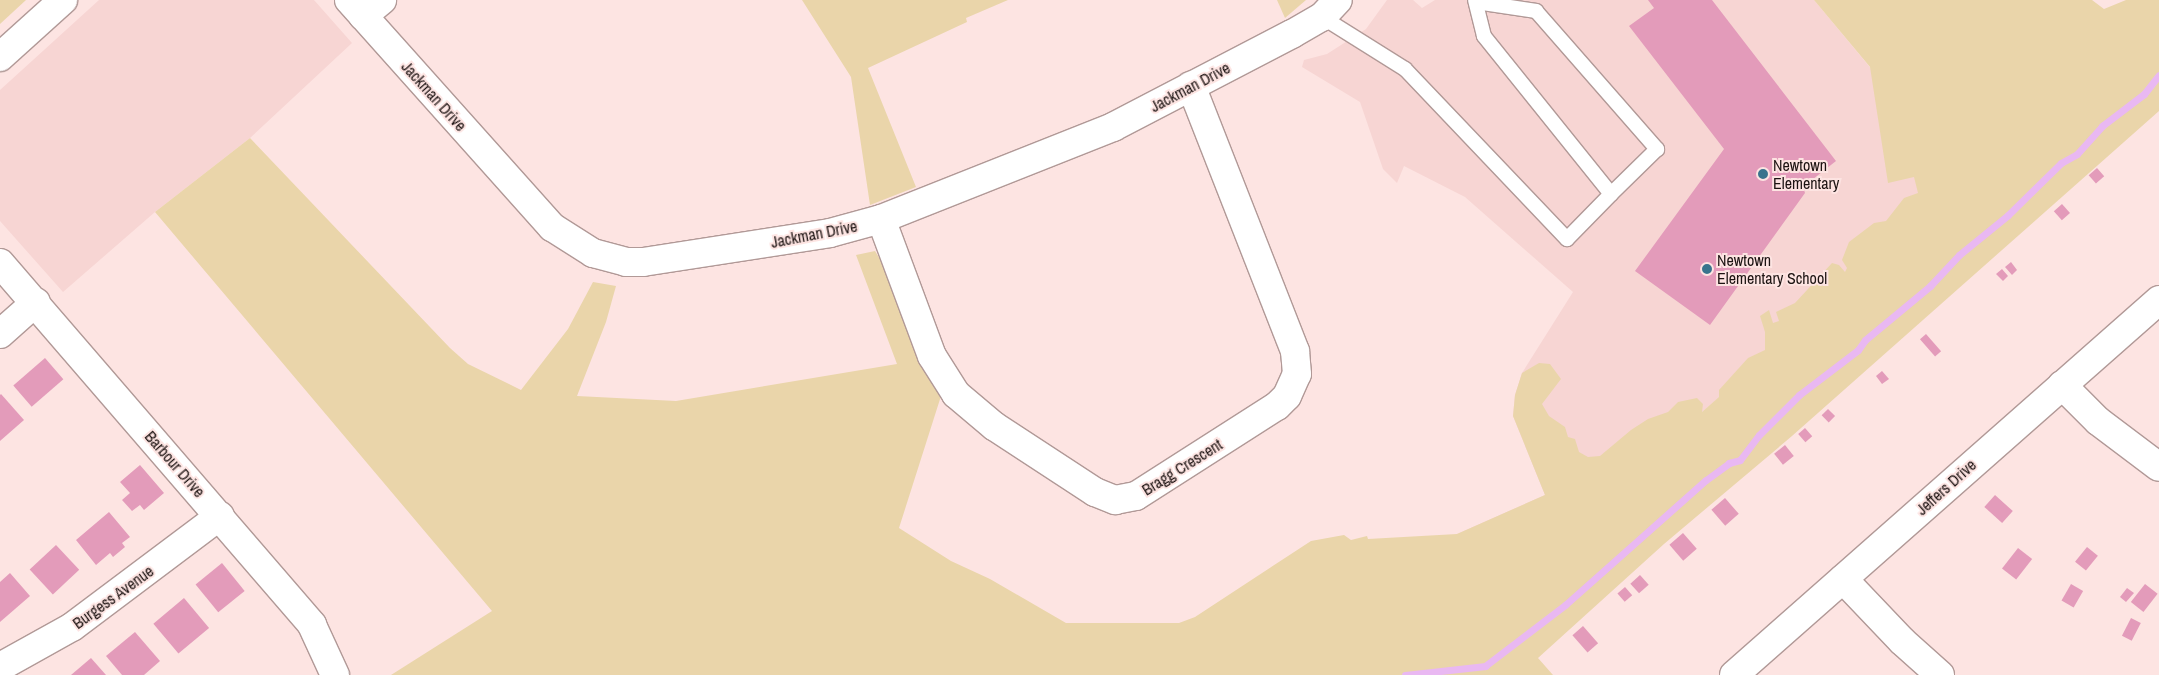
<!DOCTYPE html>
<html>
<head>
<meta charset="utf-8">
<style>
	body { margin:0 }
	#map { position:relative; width:2159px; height:675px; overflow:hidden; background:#fde4e2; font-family:"Archivo Narrow",sans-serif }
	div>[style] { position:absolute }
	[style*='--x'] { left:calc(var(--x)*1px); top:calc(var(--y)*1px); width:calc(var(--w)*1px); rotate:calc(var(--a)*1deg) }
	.built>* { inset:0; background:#f7d5d3 }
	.green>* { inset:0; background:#ead5aa }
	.stream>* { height:7px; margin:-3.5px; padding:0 3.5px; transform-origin:3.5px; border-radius:3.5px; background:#e9b8f2 }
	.building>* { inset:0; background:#e39bba; transform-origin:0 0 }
	.roads { filter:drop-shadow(1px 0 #b19997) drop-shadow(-1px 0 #b19997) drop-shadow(0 1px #b19997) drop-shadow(0 -1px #b19997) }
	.service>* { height:14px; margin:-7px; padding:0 7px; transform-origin:7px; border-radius:7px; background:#fff }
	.minor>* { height:28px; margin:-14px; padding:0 14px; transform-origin:14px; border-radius:14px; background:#fff }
	.secondary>* { height:28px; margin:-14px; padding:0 14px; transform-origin:14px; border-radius:14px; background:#fff }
	.dots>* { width:14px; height:14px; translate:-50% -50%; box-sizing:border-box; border:2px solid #fde4e2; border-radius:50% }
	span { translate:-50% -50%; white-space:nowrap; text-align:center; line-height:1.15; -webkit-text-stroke:4px #fde4e2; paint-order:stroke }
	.street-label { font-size:16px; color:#1c1312 }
	.poi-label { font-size:16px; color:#1c1312 }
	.left { translate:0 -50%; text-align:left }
</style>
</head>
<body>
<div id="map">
	<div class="built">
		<i style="clip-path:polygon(99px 0,314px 0,352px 43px,250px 138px,155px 212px,63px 292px,0 221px,0 90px)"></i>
		<i style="clip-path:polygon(1387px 0,1413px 0,1422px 8px,1435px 0,1814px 0,1966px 183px,1563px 533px,1457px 534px,1545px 495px,1513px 416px,1515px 395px,1522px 373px,1573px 292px,1465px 197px,1404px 166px,1397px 183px,1383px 169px,1360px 102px,1302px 67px,1304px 60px,1327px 54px,1366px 29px)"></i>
	</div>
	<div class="green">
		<i style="clip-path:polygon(0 0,26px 0,0 24px)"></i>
		<i style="clip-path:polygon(802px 0,1008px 0,966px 18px,967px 22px,868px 68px,916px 187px,870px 205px,851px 77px)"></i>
		<i style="clip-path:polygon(1277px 0,1306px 0,1285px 18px)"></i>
		<i style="clip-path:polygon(1814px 0,2092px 0,2104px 9px,2126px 0,2159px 0,2159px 111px,1792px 436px,1664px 544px,1538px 658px,1553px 675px,391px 675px,492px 611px,155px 212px,250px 138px,450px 348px,468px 364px,521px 390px,568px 329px,593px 282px,616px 286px,606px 322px,577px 396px,676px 401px,897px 364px,856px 255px,875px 251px,883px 264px,915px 349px,941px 396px,899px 528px,951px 561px,990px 579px,1066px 623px,1179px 623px,1195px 617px,1311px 541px,1344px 535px,1351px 540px,1367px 536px,1368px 539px,1457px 534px,1545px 495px,1513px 416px,1515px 395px,1522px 373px,1539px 363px,1550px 364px,1561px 379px,1542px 404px,1549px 416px,1565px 427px,1568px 437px,1575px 439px,1579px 452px,1588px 457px,1600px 456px,1631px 430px,1648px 419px,1668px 412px,1678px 402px,1697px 398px,1703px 404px,1702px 412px,1719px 397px,1719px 390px,1748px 358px,1765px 350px,1765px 332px,1760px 316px,1769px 310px,1773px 323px,1779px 321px,1776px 312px,1795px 303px,1832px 263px,1839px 265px,1845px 272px,1847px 268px,1842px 260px,1849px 242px,1874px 223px,1886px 221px,1904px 198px,1918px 193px,1914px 177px,1888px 183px,1870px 67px)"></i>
	</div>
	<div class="stream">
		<i style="--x:1405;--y:675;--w:81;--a:-6.4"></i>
		<i style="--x:1485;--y:666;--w:101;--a:-37.3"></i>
		<i style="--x:1565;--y:605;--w:188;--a:-41.6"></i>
		<i style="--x:1706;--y:480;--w:29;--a:-36"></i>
		<i style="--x:1729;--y:463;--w:11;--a:-15"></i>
		<i style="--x:1740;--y:460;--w:31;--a:-53"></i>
		<i style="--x:1759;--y:435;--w:57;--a:-45"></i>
		<i style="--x:1799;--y:395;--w:74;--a:-37.3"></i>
		<i style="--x:1858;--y:350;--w:12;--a:-55"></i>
		<i style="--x:1865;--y:340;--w:85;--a:-39.7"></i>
		<i style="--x:1930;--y:286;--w:42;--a:-46.9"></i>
		<i style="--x:1959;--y:255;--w:63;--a:-39.2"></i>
		<i style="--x:2008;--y:215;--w:74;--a:-44.5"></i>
		<i style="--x:2061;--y:163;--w:18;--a:-29"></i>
		<i style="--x:2077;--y:154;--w:38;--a:-48"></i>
		<i style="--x:2102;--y:126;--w:53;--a:-37.3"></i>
		<i style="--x:2144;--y:94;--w:24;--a:-52"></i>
	</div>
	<div class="building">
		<i style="clip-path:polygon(1648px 0,1712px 0,1836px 161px,1803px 187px,1805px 193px,1710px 325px,1635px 271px,1724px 149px,1629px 26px,1654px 8px)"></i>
		<i style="left:2097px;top:168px;width:11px;height:11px;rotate:49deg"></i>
		<i style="left:2062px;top:204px;width:12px;height:11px;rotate:48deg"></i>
		<i style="clip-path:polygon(2011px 262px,2017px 270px,2012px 275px,2005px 267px)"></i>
		<i style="clip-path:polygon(2002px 269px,2008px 276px,2003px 281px,1996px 274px)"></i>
		<i style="left:1926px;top:334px;width:23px;height:8px;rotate:49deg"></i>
		<i style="left:45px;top:358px;width:28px;height:42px;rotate:49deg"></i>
		<i style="clip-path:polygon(1882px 371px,1889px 379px,1882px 384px,1876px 376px)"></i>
		<i style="clip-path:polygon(1px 394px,24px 420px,0 441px,0 395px)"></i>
		<i style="left:1828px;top:409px;width:10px;height:9px;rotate:45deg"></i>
		<i style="left:1805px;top:428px;width:11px;height:9px;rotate:49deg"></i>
		<i style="left:1785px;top:445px;width:14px;height:14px;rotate:51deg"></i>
		<i style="clip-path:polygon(140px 465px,164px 493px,144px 510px,140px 505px,132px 511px,122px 500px,130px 493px,120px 482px)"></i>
		<i style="left:1995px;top:495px;width:24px;height:16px;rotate:42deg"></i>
		<i style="left:1725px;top:498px;width:21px;height:18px;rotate:49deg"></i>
		<i style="clip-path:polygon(109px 512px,130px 537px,122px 543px,125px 547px,113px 557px,110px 553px,96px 565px,76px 540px)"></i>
		<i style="left:1683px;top:533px;width:21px;height:18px;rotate:49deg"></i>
		<i style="left:56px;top:545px;width:34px;height:36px;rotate:47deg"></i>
		<i style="left:2087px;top:547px;width:14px;height:19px;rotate:39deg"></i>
		<i style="left:2018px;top:548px;width:18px;height:26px;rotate:38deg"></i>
		<i style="left:222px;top:563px;width:36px;height:34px;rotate:51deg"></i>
		<i style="clip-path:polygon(10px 573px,30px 596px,0 622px,0 582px)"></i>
		<i style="left:1640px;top:575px;width:13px;height:13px;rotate:48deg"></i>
		<i style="left:2071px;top:584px;width:14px;height:19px;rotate:30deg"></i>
		<i style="left:2145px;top:584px;width:16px;height:23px;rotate:38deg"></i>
		<i style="left:1625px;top:587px;width:11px;height:10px;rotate:49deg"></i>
		<i style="clip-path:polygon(2127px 588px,2134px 593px,2126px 602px,2120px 597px)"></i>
		<i style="left:184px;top:598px;width:39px;height:40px;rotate:50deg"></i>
		<i style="left:2131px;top:618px;width:11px;height:20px;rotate:27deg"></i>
		<i style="left:1583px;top:626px;width:23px;height:14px;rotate:49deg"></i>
		<i style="clip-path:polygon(135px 632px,160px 661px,144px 675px,122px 675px,106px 656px)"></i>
		<i style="clip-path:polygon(91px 658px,106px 675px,71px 675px)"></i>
	</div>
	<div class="roads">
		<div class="service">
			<i style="--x:1476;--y:2;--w:61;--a:8.5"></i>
			<i style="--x:1536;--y:11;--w:184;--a:48.8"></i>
			<i style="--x:1657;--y:149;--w:64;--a:135.6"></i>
			<i style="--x:1322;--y:17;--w:98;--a:32.1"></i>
			<i style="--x:1405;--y:69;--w:235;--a:46.4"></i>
			<i style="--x:1567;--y:239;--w:63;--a:-45.6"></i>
			<i style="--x:1611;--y:194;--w:203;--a:-128.8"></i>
			<i style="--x:1484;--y:36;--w:37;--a:-104"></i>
		</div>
		<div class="minor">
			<i style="--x:349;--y:0;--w:305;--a:48.2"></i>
			<i style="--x:552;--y:227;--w:49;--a:32.4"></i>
			<i style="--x:593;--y:253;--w:34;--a:15"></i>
			<i style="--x:626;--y:262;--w:17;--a:0"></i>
			<i style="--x:643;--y:262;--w:189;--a:-8.8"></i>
			<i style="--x:830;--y:233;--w:53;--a:-15.4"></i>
			<i style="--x:881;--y:219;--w:250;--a:-21.6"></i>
			<i style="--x:1113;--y:127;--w:202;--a:-27.5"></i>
			<i style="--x:1292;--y:34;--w:34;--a:-30"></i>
			<i style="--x:1322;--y:17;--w:23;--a:-47"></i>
			<i style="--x:363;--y:16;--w:25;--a:-40"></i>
			<i style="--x:881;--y:219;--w:146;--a:69.6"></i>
			<i style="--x:932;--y:356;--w:45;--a:57.7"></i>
			<i style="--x:956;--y:394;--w:50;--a:40.1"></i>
			<i style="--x:994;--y:426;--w:121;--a:33.2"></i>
			<i style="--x:1095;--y:492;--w:22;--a:22"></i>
			<i style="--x:1115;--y:500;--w:21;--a:-11"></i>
			<i style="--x:1136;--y:496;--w:167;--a:-32.6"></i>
			<i style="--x:1277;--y:406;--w:14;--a:-45"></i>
			<i style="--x:1287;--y:396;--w:24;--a:-66"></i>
			<i style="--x:1297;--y:374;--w:23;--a:-95"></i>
			<i style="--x:1295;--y:351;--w:285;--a:-111.4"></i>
			<i style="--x:0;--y:263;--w:478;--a:49.2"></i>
			<i style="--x:312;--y:625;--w:55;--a:65.3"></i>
			<i style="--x:0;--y:334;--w:48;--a:-41.6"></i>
			<i style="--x:2062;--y:385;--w:51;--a:45"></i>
			<i style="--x:2098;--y:421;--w:76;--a:37"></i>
			<i style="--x:1843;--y:579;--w:86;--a:46.4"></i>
			<i style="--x:1902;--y:641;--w:51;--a:41.8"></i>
			<i style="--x:0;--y:667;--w:82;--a:-29.1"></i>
			<i style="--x:72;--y:627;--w:185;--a:-36.9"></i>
			<i style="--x:1734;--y:675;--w:567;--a:-41.42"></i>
		</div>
		<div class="secondary">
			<i style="--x:0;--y:57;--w:85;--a:-42.1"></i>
		</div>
	</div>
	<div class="dots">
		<i style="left:1763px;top:174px;background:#39748d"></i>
		<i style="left:1707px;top:269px;background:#39748d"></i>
	</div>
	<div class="street-label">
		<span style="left:1190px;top:87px;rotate:-28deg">Jackman Drive</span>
		<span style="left:434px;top:96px;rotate:48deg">Jackman Drive</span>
		<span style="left:814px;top:234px;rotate:-11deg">Jackman Drive</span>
		<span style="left:175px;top:464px;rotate:49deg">Barbour Drive</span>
		<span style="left:1182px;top:467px;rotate:-32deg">Bragg Crescent</span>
		<span style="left:1946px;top:487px;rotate:-42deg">Jeffers Drive</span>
		<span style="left:113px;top:597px;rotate:-36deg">Burgess Avenue</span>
	</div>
	<div class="poi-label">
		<span class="left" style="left:1773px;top:174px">Newtown<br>Elementary</span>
		<span class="left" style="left:1717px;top:269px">Newtown<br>Elementary School</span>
	</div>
</div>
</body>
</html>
